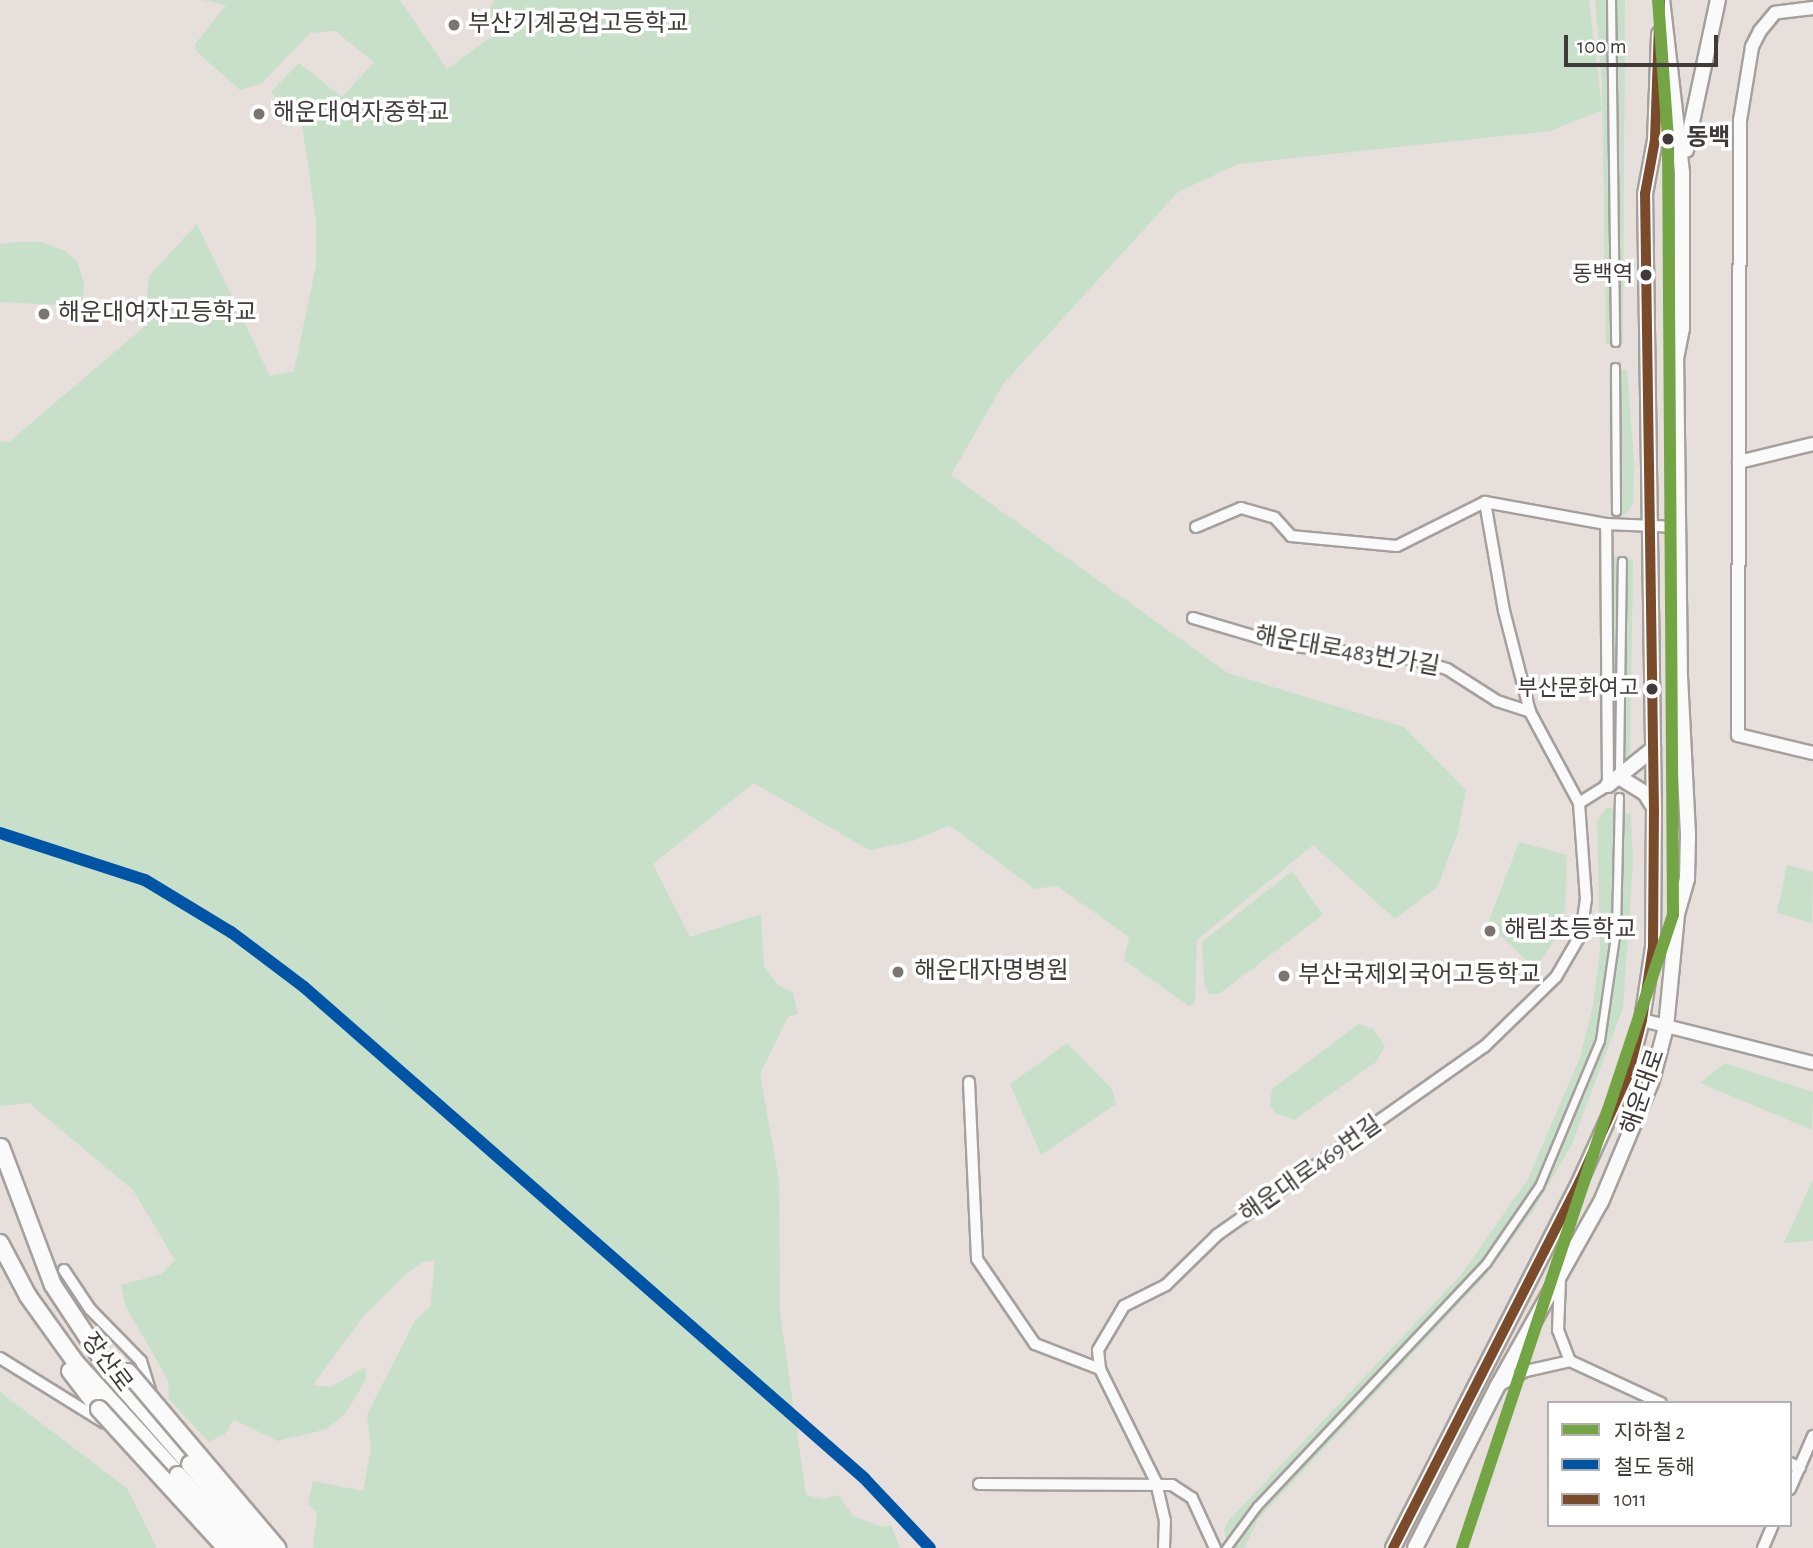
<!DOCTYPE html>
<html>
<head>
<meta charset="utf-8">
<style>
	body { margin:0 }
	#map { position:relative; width:1813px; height:1548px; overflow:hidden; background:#e6dfdc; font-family:"Alegreya Sans","Noto Sans KR",sans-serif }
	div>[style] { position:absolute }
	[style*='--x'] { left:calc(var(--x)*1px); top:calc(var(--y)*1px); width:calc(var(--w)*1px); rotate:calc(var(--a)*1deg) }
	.green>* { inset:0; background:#c8e0c9 }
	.roads { filter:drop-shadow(2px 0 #a5a09d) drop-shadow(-2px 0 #a5a09d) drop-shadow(0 2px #a5a09d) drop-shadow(0 -2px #a5a09d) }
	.pedestrian>* { height:7px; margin:-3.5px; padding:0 3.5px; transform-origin:3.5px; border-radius:3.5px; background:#fbfafa }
	.minor>* { height:10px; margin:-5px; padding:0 5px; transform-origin:5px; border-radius:5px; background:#fbfafa }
	.tertiary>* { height:12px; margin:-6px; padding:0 6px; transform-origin:6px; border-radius:6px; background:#fbfafa }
	.secondary>* { height:14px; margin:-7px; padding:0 7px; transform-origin:7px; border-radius:7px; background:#fbfafa }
	.trunk>* { height:16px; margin:-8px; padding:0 8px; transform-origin:8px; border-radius:8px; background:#fbfafa }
	.bridges { filter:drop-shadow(2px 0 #a5a09d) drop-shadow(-2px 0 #a5a09d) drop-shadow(0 2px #a5a09d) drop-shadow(0 -2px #a5a09d) }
	.trunk-bridge>* { height:16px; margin:-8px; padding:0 8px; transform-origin:8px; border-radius:8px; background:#fbfafa }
	.bus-1>* { height:10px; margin:-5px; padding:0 5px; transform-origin:5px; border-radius:5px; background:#7a4b2a }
	.rail-1>* { height:12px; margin:-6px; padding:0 6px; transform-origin:6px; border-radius:6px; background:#0054a6 }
	.metro-1>* { height:12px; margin:-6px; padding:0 6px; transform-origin:6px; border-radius:6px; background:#74a545 }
	.dots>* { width:19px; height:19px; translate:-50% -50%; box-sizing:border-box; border:4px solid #fff; border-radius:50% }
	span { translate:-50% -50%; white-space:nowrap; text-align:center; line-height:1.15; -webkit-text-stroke:7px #fff; paint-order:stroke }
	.bus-label { font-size:22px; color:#403b39 }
	.right { translate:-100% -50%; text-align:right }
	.poi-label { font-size:24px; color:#403b39 }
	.left { translate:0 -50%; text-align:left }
	.stop-label { font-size:24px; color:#403b39; font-weight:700 }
	.street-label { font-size:24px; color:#403b39 }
	.legend { position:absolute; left:1547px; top:1401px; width:245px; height:126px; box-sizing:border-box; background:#fff; border:2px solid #b3b1b0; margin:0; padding:9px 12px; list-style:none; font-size:21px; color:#403b39 }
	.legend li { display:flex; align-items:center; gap:14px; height:35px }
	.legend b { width:35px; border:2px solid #b3b1b0 }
	.scale { position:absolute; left:1564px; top:35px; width:154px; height:32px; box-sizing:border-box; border:4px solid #403b39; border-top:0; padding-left:9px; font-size:21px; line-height:24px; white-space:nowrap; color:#403b39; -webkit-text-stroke:5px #fff; paint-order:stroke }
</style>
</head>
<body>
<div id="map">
	<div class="green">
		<i style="clip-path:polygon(202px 0,400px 0,447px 69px,494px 35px,487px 15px,494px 0,1589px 0,1602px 110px,1550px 131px,1238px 164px,1178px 192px,1004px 383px,951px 475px,1228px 673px,1404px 727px,1466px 790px,1458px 832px,1438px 886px,1395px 919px,1313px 845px,1197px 940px,1195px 1003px,1189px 1006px,1124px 960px,1129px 937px,1057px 886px,1034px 889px,949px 825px,913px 841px,869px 850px,754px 783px,653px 864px,690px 937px,761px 914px,764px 966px,778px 985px,793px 993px,798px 1014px,788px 1017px,760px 1074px,779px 1180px,780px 1312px,806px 1495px,823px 1499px,838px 1495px,853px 1516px,882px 1527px,891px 1525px,900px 1548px,313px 1548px,317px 1513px,308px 1504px,313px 1481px,363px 1491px,371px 1449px,367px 1415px,415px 1320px,430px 1307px,435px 1261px,423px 1262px,407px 1273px,362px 1318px,313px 1385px,331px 1387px,365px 1367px,366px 1380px,345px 1414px,327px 1429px,278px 1441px,234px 1420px,225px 1434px,209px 1442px,169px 1399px,168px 1380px,125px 1305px,121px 1285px,161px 1274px,175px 1260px,133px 1190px,29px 1103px,0 1106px,0 441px,9px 442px,144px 327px,149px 276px,197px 224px,270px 376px,294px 371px,316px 266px,316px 220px,302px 125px,271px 92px,299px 63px,342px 97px,374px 62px,335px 31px,310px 33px,262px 83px,240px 90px,196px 51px,195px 44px,226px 5px)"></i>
		<i style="clip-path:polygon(1595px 0,1625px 0,1623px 344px,1606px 344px,1602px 81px)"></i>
		<i style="clip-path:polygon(15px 242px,42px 242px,65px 251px,77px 261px,84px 283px,82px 306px,0 302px,0 244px)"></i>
		<i style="clip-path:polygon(1609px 369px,1627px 370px,1634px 461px,1633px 504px,1626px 514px,1611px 515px)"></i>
		<i style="clip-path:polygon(1612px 556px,1633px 560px,1630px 758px,1621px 765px,1613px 762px)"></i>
		<i style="clip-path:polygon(1607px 807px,1631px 815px,1633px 862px,1623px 1008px,1572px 1144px,1533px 1211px,1486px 1275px,1258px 1519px,1244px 1548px,1228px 1548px,1224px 1529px,1230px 1519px,1461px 1275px,1528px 1179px,1580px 1057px,1593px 1006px,1600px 948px,1597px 821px)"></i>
		<i style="clip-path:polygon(1519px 842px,1567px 855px,1565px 909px,1559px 933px,1535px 969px,1488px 923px)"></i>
		<i style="clip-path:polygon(1787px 865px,1813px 872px,1812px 923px,1777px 913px)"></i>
		<i style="clip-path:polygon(1292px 871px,1323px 915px,1219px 994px,1209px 994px,1204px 983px,1202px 942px)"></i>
		<i style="clip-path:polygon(1359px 1024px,1373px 1029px,1385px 1046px,1376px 1062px,1294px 1120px,1275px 1113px,1270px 1104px,1272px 1089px)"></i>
		<i style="clip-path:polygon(1067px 1043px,1112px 1089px,1116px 1104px,1041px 1155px,1010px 1084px)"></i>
		<i style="clip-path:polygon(1725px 1063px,1813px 1092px,1812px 1130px,1700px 1083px)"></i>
		<i style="clip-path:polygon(1813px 1179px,1813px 1241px,1784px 1243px)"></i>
		<i style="clip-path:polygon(0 1392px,127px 1488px,157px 1548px,0 1548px)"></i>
	</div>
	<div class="roads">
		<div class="pedestrian">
			<i style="--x:1611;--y:0;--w:342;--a:89.3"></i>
			<i style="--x:1615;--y:367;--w:144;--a:89.6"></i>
			<i style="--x:1619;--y:768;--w:207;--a:-89.2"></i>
			<i style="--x:1226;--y:1548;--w:52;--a:-53.6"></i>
			<i style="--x:1257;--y:1506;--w:334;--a:-46.7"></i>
			<i style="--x:1486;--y:1263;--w:93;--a:-55.5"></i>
			<i style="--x:1539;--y:1186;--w:158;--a:-67.3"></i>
			<i style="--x:1600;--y:1040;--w:112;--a:-81.8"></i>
			<i style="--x:1616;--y:929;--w:132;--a:-88.7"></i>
		</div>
		<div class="minor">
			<i style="--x:1196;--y:527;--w:49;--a:-22.9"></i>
			<i style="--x:1241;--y:508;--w:35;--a:16"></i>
			<i style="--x:1275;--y:518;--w:24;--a:48"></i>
			<i style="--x:1291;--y:536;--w:106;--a:5.4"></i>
			<i style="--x:1397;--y:546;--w:98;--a:-26.6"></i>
			<i style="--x:1485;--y:502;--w:123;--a:10.3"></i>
			<i style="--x:1606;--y:524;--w:73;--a:2.4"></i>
			<i style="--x:1193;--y:618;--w:95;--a:16.5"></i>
			<i style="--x:1284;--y:645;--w:129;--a:6.2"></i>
			<i style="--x:1412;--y:659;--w:36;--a:16"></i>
			<i style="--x:1447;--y:669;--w:59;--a:32.6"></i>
			<i style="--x:1497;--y:701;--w:35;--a:18"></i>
			<i style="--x:1579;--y:803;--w:34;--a:-32"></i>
			<i style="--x:1608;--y:785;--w:261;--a:-90.4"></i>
			<i style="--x:969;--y:1082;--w:177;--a:87.4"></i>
			<i style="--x:977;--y:1259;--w:103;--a:55.7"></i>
			<i style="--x:1035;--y:1344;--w:70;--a:21"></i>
			<i style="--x:64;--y:1270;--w:47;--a:56.3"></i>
			<i style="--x:90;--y:1309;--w:73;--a:45.6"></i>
			<i style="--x:141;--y:1361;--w:34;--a:73"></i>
			<i style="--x:1560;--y:1279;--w:51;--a:92.2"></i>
			<i style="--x:1558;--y:1330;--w:33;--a:69"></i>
			<i style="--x:0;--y:1358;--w:123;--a:31.8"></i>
			<i style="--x:1497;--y:1387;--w:33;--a:-29"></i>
			<i style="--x:1526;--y:1371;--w:45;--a:-12.8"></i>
			<i style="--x:1570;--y:1361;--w:100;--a:24.8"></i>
			<i style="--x:1790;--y:1463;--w:11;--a:27"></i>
			<i style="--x:979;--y:1484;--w:193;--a:0.3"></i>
			<i style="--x:1172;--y:1485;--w:24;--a:33"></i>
			<i style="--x:1192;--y:1498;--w:55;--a:65.3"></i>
			<i style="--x:1790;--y:1489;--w:58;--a:-66.5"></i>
			<i style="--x:1164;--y:1548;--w:27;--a:-88"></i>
			<i style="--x:1165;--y:1521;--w:40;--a:-103"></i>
			<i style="--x:1156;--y:1482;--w:126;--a:-116.4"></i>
			<i style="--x:1100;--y:1369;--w:19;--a:-96"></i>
			<i style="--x:1098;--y:1350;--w:51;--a:-59.4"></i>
			<i style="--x:1124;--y:1306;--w:47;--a:-26.6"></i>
			<i style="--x:1166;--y:1285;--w:71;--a:-44.4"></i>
			<i style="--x:1217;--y:1235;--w:327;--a:-35.2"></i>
			<i style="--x:1484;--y:1047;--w:100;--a:-44.2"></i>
			<i style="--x:1556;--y:977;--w:50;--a:-59.8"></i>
			<i style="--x:1581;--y:934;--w:35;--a:-82"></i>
			<i style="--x:1586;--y:899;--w:96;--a:-94.2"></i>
			<i style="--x:1579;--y:803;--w:103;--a:-118.3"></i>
			<i style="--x:1530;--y:712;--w:104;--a:-104.4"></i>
			<i style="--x:1504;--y:611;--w:111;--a:-99.9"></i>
			<i style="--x:1763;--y:1548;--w:25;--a:-67"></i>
		</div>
		<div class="tertiary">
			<i style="--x:1813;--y:8;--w:38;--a:173"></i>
			<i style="--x:1775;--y:13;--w:23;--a:130"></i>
			<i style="--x:1760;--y:31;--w:18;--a:117"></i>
			<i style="--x:1752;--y:47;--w:74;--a:99.3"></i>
			<i style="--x:1740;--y:120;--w:615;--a:90.19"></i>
			<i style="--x:1738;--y:735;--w:77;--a:13.5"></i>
			<i style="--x:1739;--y:462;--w:76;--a:-13.7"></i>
			<i style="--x:1642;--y:1020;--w:176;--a:14.1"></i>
		</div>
		<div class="secondary">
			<i style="--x:1686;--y:150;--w:153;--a:-78"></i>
			<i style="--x:1619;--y:777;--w:31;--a:32"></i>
			<i style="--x:1645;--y:793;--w:15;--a:58"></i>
			<i style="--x:1608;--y:785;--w:58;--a:-38.7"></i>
			<i style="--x:1393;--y:1548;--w:410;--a:-63"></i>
			<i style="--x:1579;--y:1183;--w:119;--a:-65.6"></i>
			<i style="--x:1628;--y:1075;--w:57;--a:-75.7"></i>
			<i style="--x:1642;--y:1020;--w:74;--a:-81.4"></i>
			<i style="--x:1653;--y:947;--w:135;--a:-89.6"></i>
			<i style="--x:1654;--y:812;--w:618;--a:-90.83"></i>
			<i style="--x:1645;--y:194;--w:55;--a:-79.5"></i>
			<i style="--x:1655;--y:140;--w:106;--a:-87.8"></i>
			<i style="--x:1415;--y:1548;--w:181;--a:-63"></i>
			<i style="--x:1497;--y:1387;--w:212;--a:-60.7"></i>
			<i style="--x:1601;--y:1202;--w:132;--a:-67.3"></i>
			<i style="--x:1652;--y:1080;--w:55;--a:-75.2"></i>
			<i style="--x:1666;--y:1027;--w:114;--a:-84.4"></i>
			<i style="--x:1677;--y:914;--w:36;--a:-74"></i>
			<i style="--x:1687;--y:879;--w:45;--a:-88.7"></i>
			<i style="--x:1688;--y:834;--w:156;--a:-92.9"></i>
			<i style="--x:1680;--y:678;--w:319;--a:-90.7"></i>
			<i style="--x:1676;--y:359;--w:32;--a:-79"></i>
			<i style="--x:1682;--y:328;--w:156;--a:-90"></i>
			<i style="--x:1682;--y:172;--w:173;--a:-96.6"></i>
		</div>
		<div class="trunk">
			<i style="--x:1;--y:1147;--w:147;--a:69.4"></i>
			<i style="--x:53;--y:1285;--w:109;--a:56.6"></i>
			<i style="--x:113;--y:1376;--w:117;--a:48.8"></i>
			<i style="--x:0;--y:1243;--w:60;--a:62.2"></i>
			<i style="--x:28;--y:1296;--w:82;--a:54.4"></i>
			<i style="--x:76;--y:1363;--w:151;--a:47.7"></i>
			<i style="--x:70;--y:1371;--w:48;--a:52.7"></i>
		</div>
	</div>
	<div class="bridges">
		<div class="trunk-bridge">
			<i style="--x:128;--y:1372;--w:231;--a:49.7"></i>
			<i style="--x:99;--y:1409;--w:188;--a:47.6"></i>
			<i style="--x:190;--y:1464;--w:111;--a:49.4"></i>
			<i style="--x:178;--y:1475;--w:98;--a:47.9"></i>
		</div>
	</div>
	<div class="bus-1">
		<i style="--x:1393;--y:1548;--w:410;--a:-63"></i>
		<i style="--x:1579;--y:1183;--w:119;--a:-65.6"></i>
		<i style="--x:1628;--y:1075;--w:57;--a:-75.7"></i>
		<i style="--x:1642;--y:1020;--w:74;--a:-81.4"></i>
		<i style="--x:1653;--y:947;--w:135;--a:-89.6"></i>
		<i style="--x:1654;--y:812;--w:618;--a:-90.83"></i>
		<i style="--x:1645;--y:194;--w:55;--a:-79.5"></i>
		<i style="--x:1655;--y:140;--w:140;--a:-88"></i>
	</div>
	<div class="rail-1">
		<i style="--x:0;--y:833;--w:152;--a:18"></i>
		<i style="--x:145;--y:880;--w:100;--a:31.2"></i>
		<i style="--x:231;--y:932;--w:91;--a:37"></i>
		<i style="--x:304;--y:987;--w:745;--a:41.24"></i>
		<i style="--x:864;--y:1478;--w:96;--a:46.7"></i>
	</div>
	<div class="metro-1">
		<i style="--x:1462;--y:1548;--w:667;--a:-71.57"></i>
		<i style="--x:1673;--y:915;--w:776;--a:-90.37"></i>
		<i style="--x:1668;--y:139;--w:139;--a:-94.1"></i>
	</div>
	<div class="dots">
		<i style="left:454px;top:25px;background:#7a7472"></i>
		<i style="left:259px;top:114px;background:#7a7472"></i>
		<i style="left:1668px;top:139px;background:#403b39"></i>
		<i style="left:1646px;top:275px;background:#403b39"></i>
		<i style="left:44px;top:314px;background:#7a7472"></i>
		<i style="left:1652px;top:689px;background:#403b39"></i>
		<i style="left:1490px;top:931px;background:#7a7472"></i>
		<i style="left:898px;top:972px;background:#7a7472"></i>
		<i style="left:1284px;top:976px;background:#7a7472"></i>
	</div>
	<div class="bus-label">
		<span class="right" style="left:1633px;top:275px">동백역</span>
		<span class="right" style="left:1639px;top:689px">부산문화여고</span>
	</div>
	<div class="poi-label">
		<span class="left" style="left:468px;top:25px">부산기계공업고등학교</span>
		<span class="left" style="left:273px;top:114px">해운대여자중학교</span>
		<span class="left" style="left:58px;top:314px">해운대여자고등학교</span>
		<span class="left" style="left:1504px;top:931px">해림초등학교</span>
		<span class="left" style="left:914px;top:972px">해운대자명병원</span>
		<span class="left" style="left:1298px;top:976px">부산국제외국어고등학교</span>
	</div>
	<div class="stop-label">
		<span class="left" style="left:1686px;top:139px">동백</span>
	</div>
	<div class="street-label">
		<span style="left:1347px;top:652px;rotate:10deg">해운대로483번가길</span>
		<span style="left:1644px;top:1092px;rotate:-71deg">해운대로</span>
		<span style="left:1311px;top:1170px;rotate:-35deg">해운대로469번길</span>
		<span style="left:106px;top:1363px;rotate:53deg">장산로</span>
	</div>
	<ul class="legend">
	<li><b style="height:9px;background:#74a545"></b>지하철 2</li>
	<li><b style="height:9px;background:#0054a6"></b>철도 동해</li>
	<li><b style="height:9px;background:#7a4b2a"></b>1011</li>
	</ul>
	<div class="scale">100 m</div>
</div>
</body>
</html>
